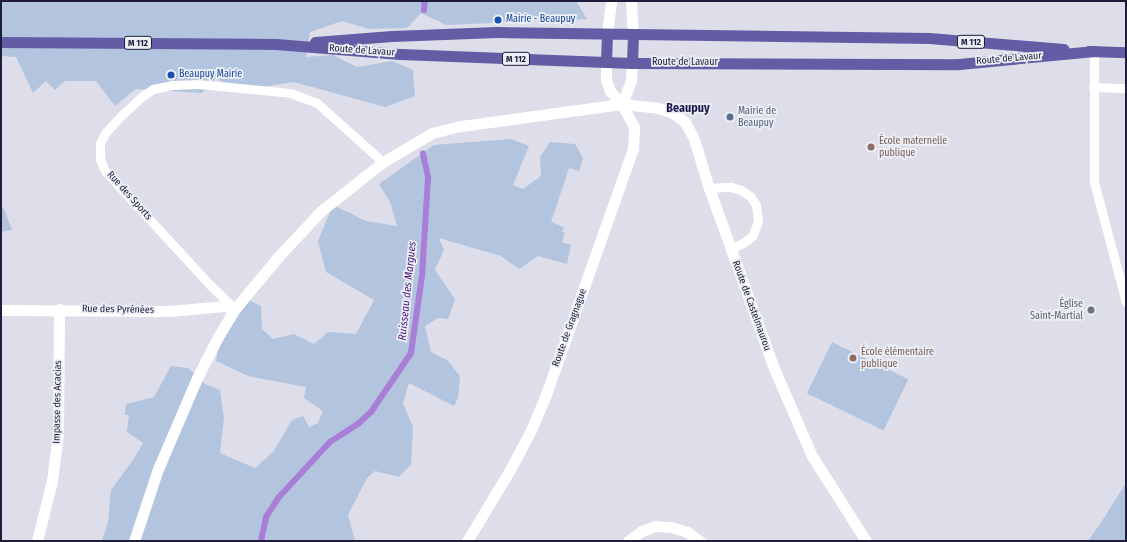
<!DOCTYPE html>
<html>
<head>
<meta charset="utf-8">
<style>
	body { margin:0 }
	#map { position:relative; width:1127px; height:542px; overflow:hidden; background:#dddeea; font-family:"Fira Sans Condensed",sans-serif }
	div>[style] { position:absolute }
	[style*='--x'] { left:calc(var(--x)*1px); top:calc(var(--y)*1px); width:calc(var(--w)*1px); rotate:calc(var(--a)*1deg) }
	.green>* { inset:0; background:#b3c4de; transform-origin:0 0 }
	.stream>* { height:6px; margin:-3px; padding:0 3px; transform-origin:3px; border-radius:3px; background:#a87ed6 }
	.service>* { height:9px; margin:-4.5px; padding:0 4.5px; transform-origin:4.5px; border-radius:4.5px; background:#fff }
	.minor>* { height:11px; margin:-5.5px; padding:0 5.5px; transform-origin:5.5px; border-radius:5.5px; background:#fff }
	.tertiary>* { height:11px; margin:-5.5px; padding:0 5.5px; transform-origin:5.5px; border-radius:5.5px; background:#fff }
	.primary>* { height:11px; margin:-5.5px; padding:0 5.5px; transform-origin:5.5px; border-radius:5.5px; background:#625da4 }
	.dots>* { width:11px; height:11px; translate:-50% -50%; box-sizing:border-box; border:2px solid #edeff7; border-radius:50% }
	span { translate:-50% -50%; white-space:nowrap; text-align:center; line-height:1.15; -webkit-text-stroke:3.5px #edeff7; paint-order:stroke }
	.shield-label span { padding:1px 3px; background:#edeff7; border:1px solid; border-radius:3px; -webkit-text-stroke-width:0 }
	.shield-label { font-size:9px; color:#1f1d3b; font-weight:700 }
	.transit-label { font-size:10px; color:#164399 }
	.left { translate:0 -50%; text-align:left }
	.street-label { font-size:10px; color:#1f1d3b }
	.service-label { font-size:10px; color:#4e5e75 }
	.education-label { font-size:10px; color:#785e54 }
	.worship-label { font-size:10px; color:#5b616d }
	.right { translate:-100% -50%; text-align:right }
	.water-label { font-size:11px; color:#46137b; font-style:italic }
	.quarter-label { font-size:12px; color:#1c184e; font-weight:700 }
	.frame { position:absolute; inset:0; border:2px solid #1f1d3b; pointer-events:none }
</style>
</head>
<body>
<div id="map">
	<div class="green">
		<i style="clip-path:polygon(1px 1px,576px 1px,587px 19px,446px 25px,421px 13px,407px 28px,369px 29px,342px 21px,310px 32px,306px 57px,333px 55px,357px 67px,392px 61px,413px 70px,415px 96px,385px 107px,294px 82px,237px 91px,216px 78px,202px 93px,136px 89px,115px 106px,96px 81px,65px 81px,55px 90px,46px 81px,33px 93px,16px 57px,1px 56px)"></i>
		<i style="clip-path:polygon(511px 139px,529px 146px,513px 185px,523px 189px,541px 176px,540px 157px,550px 142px,575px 144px,583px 158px,579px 171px,569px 168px,551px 222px,564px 227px,562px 232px,565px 233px,562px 242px,571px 245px,567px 264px,538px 256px,519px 269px,501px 256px,439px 238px,444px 250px,435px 270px,455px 299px,448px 319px,438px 318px,425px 326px,431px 352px,447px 360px,460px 376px,458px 398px,454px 406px,409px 383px,403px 403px,413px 427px,411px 464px,399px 477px,375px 471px,367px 478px,348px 515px,355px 541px,102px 541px,108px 522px,111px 490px,133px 460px,143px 443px,127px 432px,129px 415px,125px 415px,126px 404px,154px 397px,171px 366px,188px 368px,205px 384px,220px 390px,224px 418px,220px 453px,255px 468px,273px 452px,292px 420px,303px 416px,309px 427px,318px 423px,323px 411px,304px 398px,306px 387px,248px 376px,216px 361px,221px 335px,247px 299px,261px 306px,262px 329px,273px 339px,294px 334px,314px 344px,328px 332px,356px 334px,374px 300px,326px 272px,318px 241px,333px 205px,366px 221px,397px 226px,390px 202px,379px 184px,434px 145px)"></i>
		<i style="clip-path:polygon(1px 207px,4px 209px,12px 230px,1px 232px)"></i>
		<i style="left:832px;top:342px;width:85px;height:57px;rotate:26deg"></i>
		<i style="clip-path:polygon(1126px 483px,1126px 541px,1088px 541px,1102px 521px)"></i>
	</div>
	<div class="stream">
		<i style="--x:424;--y:10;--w:9;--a:-84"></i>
		<i style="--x:261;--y:541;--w:25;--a:-78"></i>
		<i style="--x:266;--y:517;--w:24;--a:-57"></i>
		<i style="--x:279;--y:497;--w:75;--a:-47.2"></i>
		<i style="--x:330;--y:442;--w:33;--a:-33"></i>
		<i style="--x:358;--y:424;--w:18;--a:-43"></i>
		<i style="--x:371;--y:412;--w:71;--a:-55.9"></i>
		<i style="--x:411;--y:353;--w:78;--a:-81.9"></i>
		<i style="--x:422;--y:276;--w:99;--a:-86.5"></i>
		<i style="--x:428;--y:177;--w:24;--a:-102"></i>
	</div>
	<div class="service">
		<i style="--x:1094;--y:51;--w:131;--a:90"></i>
		<i style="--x:1094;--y:182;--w:124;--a:75.1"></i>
		<i style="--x:1093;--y:87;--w:33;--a:2"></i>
		<i style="--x:709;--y:188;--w:22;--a:-3"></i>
		<i style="--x:731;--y:187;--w:10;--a:17"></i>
		<i style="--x:741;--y:190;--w:11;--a:34"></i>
		<i style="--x:750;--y:196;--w:11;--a:56"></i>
		<i style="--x:756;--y:205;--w:16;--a:83"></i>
		<i style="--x:758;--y:221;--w:15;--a:110"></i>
		<i style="--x:753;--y:235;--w:9;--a:139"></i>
		<i style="--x:746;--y:241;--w:18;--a:151"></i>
		<i style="--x:235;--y:309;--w:35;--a:-136"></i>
		<i style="--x:210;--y:285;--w:155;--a:-132.6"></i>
		<i style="--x:105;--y:171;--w:13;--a:-113"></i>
		<i style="--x:100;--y:159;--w:16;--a:-90"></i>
		<i style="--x:100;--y:143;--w:11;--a:-63"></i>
		<i style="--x:105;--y:133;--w:25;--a:-47"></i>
		<i style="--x:122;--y:115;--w:26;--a:-43"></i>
		<i style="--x:141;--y:97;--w:14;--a:-34"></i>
		<i style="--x:153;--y:89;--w:19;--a:-12"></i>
		<i style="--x:172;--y:85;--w:27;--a:-2"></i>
		<i style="--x:199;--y:84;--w:91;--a:5.6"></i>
		<i style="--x:290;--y:93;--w:29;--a:20"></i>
		<i style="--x:317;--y:103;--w:89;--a:41.8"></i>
	</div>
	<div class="minor">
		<i style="--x:1;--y:310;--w:169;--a:0.3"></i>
		<i style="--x:170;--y:311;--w:54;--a:-5.3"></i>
		<i style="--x:224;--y:306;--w:11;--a:15"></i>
		<i style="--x:37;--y:541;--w:62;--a:-76"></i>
		<i style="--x:52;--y:481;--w:48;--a:-82.9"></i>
		<i style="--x:58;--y:433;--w:124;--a:-89.5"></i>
		<i style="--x:134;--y:541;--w:76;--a:-71.6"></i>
		<i style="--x:158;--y:469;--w:99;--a:-66.8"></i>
		<i style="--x:197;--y:378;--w:46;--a:-62.9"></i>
		<i style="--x:218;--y:337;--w:33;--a:-59"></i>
		<i style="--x:235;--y:309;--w:28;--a:-51"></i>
		<i style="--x:253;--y:287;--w:38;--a:-50"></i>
		<i style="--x:277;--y:258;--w:64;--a:-46.9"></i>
		<i style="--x:321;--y:211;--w:79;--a:-38.3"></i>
		<i style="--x:383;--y:162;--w:57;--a:-30.6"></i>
		<i style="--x:432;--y:133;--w:30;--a:-14"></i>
		<i style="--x:461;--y:126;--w:162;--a:-7.8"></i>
		<i style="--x:628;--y:541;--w:17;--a:-36"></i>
		<i style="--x:642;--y:531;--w:14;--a:-21"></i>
		<i style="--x:655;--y:526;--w:16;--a:4"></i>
		<i style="--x:671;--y:527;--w:17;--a:17"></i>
		<i style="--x:687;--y:532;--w:16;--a:35"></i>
	</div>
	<div class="tertiary">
		<i style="--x:631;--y:1;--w:34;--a:87"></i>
		<i style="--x:607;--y:34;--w:33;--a:-83"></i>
		<i style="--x:622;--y:104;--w:36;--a:6"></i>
		<i style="--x:658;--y:108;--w:16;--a:18"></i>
		<i style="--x:673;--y:113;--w:15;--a:37"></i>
		<i style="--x:685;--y:122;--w:19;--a:62"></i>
		<i style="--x:694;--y:139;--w:51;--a:73"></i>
		<i style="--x:709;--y:188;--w:189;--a:70.2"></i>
		<i style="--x:773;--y:366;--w:98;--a:66.6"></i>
		<i style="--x:812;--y:456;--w:101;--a:57.6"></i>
		<i style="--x:622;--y:104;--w:26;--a:-69"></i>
		<i style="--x:631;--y:80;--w:17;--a:-87"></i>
		<i style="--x:467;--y:541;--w:85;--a:-58.9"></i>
		<i style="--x:511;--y:468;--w:43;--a:-62.2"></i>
		<i style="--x:531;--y:430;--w:33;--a:-67"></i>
		<i style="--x:544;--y:400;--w:266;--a:-70.5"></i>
		<i style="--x:633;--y:149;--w:22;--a:-87"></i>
		<i style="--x:634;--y:127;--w:26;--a:-118"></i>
		<i style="--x:622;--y:104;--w:18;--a:-133"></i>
		<i style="--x:610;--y:91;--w:12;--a:-110"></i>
		<i style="--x:606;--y:80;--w:18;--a:-90"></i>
	</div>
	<div class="primary">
		<i style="--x:1;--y:42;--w:275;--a:0.4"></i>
		<i style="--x:276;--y:44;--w:124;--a:4.6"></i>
		<i style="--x:400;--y:54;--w:232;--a:2.2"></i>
		<i style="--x:632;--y:63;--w:327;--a:0.2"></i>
		<i style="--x:959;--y:64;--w:136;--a:-5.5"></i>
		<i style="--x:315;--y:42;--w:77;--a:-4.5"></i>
		<i style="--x:392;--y:36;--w:105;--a:-2.2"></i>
		<i style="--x:497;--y:32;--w:432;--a:0.8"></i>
		<i style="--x:929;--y:38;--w:135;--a:4.7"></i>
		<i style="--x:1089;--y:51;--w:37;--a:2"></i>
		<i style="--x:606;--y:62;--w:28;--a:-88"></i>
		<i style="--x:632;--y:63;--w:28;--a:-88"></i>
	</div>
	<div class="dots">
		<i style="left:498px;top:20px;background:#1a4fb4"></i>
		<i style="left:171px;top:75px;background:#1a4fb4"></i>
		<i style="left:730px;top:117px;background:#5c6f8a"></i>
		<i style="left:871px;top:147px;background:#8d6e63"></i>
		<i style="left:1091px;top:310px;background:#6b7280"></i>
		<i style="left:853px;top:358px;background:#8d6e63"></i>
	</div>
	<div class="shield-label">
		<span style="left:971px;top:42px">M 112</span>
		<span style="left:138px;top:43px">M 112</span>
		<span style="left:516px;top:59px">M 112</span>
	</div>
	<div class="transit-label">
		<span class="left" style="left:506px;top:20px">Mairie - Beaupuy</span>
		<span class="left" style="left:179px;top:75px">Beaupuy Mairie</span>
	</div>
	<div class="street-label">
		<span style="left:362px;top:51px;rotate:4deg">Route de Lavaur</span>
		<span style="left:1009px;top:59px;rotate:-5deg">Route de Lavaur</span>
		<span style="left:685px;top:63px">Route de Lavaur</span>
		<span style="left:129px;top:196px;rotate:48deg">Rue des Sports</span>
		<span style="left:751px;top:306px;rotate:70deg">Route de Castelmaurou</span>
		<span style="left:118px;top:310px;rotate:1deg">Rue des Pyrénées</span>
		<span style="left:570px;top:328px;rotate:-70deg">Route de Gragnague</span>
		<span style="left:58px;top:402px;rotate:-89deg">Impasse des Acacias</span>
	</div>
	<div class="service-label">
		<span class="left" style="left:738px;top:117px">Mairie de<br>Beaupuy</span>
	</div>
	<div class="education-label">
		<span class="left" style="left:879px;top:147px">École maternelle<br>publique</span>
		<span class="left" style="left:861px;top:358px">École élémentaire<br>publique</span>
	</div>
	<div class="worship-label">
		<span class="right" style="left:1083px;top:310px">Église<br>Saint-Martial</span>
	</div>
	<div class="water-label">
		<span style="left:408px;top:291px;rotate:-84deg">Ruisseau des Margues</span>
	</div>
	<div class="quarter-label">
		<span style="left:688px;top:109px">Beaupuy</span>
	</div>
	<div class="frame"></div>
</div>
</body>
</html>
